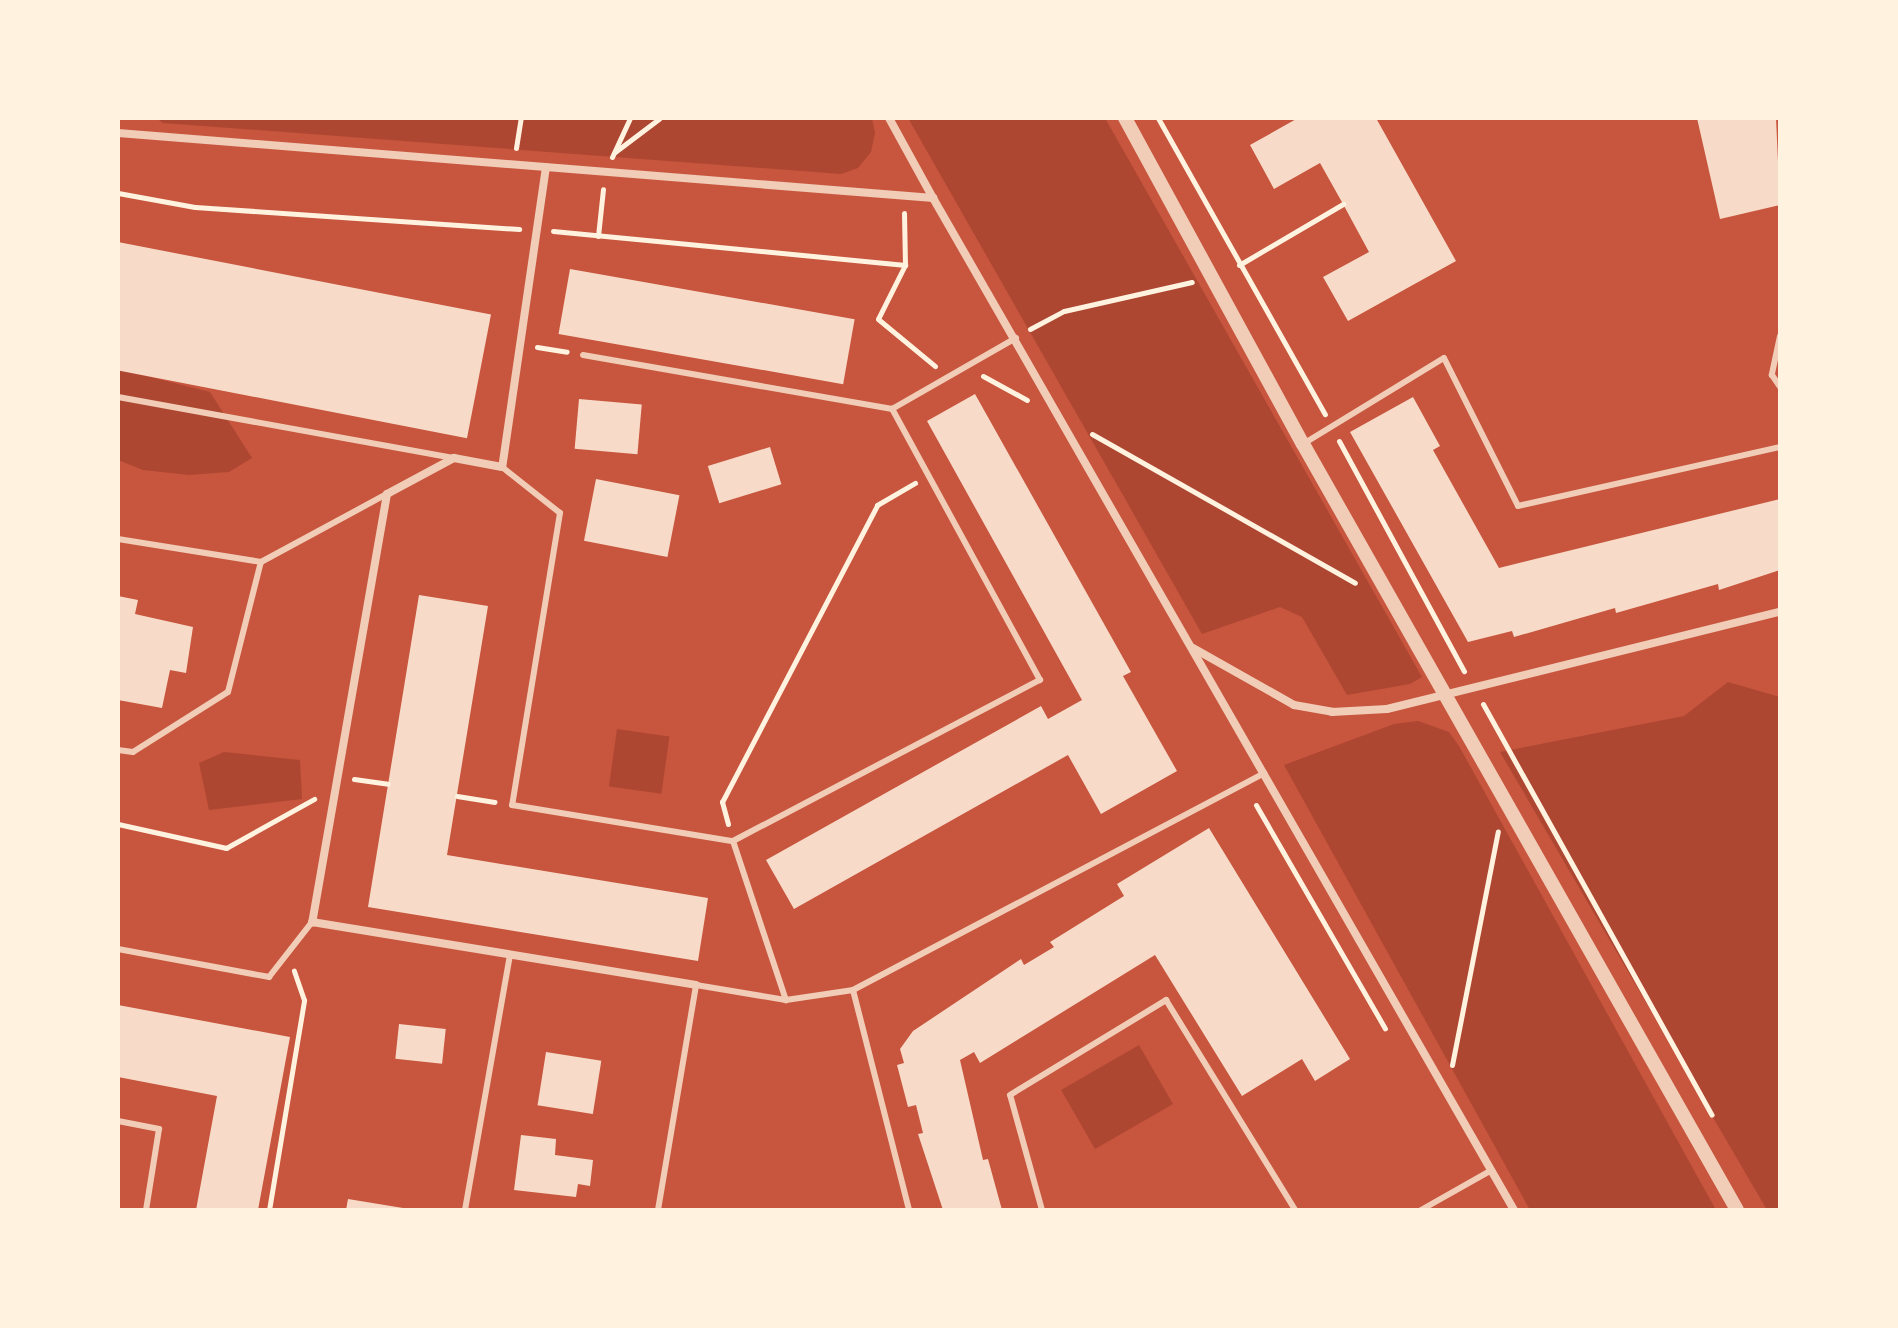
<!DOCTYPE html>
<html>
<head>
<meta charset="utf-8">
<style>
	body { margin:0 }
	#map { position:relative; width:1898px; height:1328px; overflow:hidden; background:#c8553d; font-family:"PT Sans Narrow",sans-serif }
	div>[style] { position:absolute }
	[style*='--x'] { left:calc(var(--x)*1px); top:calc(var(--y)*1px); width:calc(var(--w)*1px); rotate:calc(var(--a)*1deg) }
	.green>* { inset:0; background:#ae4732; transform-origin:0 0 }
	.building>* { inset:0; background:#f7dbc8; transform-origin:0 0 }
	.path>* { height:5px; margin:-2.5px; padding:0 2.5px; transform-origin:2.5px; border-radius:2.5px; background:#fff3e0 }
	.service>* { height:6px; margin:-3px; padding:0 3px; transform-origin:3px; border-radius:3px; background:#f1ccb7 }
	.minor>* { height:8px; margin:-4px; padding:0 4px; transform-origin:4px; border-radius:4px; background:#f1ccb7 }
	.tertiary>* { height:14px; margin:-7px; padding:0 7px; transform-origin:7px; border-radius:7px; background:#f1ccb7 }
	span { translate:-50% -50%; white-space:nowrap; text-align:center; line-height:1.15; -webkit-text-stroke:6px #fff3e0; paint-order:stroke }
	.frame { position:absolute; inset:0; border:120px solid #fff3e0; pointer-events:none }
</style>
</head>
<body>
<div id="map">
	<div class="green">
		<i style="clip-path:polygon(156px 118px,872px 118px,875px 133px,871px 152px,858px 168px,841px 174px,163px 123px)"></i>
		<i style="clip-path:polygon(908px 118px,1105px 118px,1422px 677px,1410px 684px,1347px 695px,1302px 617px,1280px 607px,1202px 634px)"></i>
		<i style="clip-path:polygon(118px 369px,210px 392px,252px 458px,229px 472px,189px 475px,143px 470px,118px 460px)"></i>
		<i style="clip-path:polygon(1728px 682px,1780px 697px,1780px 1210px,1767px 1210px,1500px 752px,1684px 716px)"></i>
		<i style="clip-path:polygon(1418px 721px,1449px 732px,1459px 746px,1716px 1210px,1530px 1210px,1284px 765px,1394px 724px)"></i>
		<i style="left:617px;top:729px;width:53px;height:58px;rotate:8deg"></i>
		<i style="clip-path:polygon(224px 752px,300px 760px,302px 799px,209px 810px,199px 763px)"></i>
		<i style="left:1139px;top:1045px;width:68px;height:90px;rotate:60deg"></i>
	</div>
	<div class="building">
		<i style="clip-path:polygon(1298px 118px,1376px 118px,1456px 261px,1348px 321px,1323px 277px,1369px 252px,1343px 204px,1320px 163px,1274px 189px,1250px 145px)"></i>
		<i style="clip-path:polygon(1697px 118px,1776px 118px,1780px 205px,1720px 219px)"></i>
		<i style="left:118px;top:242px;width:380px;height:126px;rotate:11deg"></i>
		<i style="left:570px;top:269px;width:289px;height:66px;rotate:10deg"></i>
		<i style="clip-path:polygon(975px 394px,1131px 672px,1123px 676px,1177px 771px,1101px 814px,1068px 755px,794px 909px,766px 860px,1041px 706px,1048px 719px,1082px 700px,927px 421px)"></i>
		<i style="clip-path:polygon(1413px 397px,1440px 446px,1433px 450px,1499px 568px,1780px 499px,1780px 570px,1719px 590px,1718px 584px,1616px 613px,1615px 608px,1514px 637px,1512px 631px,1468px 642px,1350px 432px)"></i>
		<i style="left:579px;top:399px;width:63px;height:50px;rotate:5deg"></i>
		<i style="left:770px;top:447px;width:39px;height:65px;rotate:73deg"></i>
		<i style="left:596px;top:479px;width:85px;height:63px;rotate:11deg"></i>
		<i style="clip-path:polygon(419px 595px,488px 606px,447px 855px,708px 898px,698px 961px,368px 907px)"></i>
		<i style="clip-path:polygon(118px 596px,138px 600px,135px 614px,193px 627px,186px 673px,170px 670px,162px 708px,118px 700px)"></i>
		<i style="clip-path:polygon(1209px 828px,1350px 1059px,1315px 1081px,1302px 1059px,1242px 1096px,1155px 955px,980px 1063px,974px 1052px,960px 1060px,983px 1160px,988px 1159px,1002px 1210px,943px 1210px,918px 1134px,923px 1133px,916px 1105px,908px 1107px,897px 1065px,904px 1063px,900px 1049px,913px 1031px,1021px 959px,1024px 965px,1054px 947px,1050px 942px,1124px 896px,1117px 884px)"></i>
		<i style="clip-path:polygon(118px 1005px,290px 1037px,258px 1210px,196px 1210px,217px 1096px,118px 1077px)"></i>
		<i style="left:399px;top:1024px;width:47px;height:35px;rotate:6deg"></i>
		<i style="left:546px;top:1052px;width:56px;height:54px;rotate:9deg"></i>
		<i style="clip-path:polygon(521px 1135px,556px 1139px,555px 1155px,593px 1160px,590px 1186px,578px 1184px,576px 1197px,514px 1190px)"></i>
		<i style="clip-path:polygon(348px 1199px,403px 1208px,403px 1210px,346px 1210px)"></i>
	</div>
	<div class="path">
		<i style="--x:1158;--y:118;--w:340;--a:60.6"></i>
		<i style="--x:516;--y:148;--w:30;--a:-81"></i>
		<i style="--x:615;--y:152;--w:56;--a:-37.1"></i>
		<i style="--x:612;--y:157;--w:43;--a:-65.2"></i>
		<i style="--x:118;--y:193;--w:78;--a:10.3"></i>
		<i style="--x:195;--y:207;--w:325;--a:3.9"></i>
		<i style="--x:553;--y:231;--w:354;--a:5.5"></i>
		<i style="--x:905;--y:265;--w:52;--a:-91.1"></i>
		<i style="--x:598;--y:236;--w:47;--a:-83.9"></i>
		<i style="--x:905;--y:265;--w:60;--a:116.6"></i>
		<i style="--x:878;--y:319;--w:74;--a:39.5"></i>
		<i style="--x:1239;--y:265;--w:121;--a:-30.4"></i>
		<i style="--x:1030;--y:329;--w:38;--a:-28"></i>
		<i style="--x:1064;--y:311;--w:131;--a:-12.8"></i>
		<i style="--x:537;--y:347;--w:30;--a:9"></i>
		<i style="--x:983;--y:376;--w:50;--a:28.6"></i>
		<i style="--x:1092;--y:434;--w:302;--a:29.5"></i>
		<i style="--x:1339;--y:441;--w:262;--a:61.5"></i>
		<i style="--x:1483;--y:704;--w:470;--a:60.9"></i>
		<i style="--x:354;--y:779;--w:34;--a:8"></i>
		<i style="--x:457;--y:796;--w:38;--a:9"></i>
		<i style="--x:1256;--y:805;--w:258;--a:60"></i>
		<i style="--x:118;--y:824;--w:111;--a:12.5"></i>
		<i style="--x:226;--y:848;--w:101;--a:-29.1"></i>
		<i style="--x:728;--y:824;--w:23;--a:-105"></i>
		<i style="--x:722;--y:802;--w:335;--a:-62.4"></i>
		<i style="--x:877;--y:505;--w:44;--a:-30.1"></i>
		<i style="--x:1452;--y:1065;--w:238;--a:-78.9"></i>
		<i style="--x:269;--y:1210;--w:213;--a:-80.5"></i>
		<i style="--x:304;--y:1000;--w:31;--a:-109"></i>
	</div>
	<div class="service">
		<i style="--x:1780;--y:336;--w:40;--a:102"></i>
		<i style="--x:1772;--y:375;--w:14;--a:56"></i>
		<i style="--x:583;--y:355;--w:314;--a:9.9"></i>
		<i style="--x:892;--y:409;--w:143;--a:-29.8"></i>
		<i style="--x:118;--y:397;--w:341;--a:10.3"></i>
		<i style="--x:1303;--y:444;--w:165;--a:-31.4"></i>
		<i style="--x:1444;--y:358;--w:165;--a:63.4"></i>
		<i style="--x:1518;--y:506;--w:269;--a:-12.7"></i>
		<i style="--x:502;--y:467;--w:74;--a:38.4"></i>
		<i style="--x:560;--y:513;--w:296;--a:99.3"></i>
		<i style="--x:512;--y:805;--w:224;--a:9.3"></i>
		<i style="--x:733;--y:841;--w:347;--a:-27.7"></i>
		<i style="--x:1040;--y:680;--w:309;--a:-118.6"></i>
		<i style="--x:118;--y:539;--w:145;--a:9.1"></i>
		<i style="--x:261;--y:562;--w:143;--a:-28.4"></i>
		<i style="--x:118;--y:750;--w:15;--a:8"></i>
		<i style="--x:133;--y:752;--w:112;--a:-32.3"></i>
		<i style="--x:228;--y:692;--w:134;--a:-75.8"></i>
		<i style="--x:733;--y:841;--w:168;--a:71.6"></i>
		<i style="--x:118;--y:949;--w:154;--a:10.5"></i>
		<i style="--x:269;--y:977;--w:70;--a:-52"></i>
		<i style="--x:853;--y:990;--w:227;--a:75.7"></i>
		<i style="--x:118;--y:1121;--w:42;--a:11"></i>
		<i style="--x:159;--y:1129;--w:82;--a:99.1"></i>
		<i style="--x:465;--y:1210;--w:260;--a:-80"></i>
		<i style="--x:658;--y:1210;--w:228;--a:-80.4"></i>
		<i style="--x:696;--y:985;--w:91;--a:9.5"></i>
		<i style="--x:786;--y:1000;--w:68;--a:-8.5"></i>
		<i style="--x:853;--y:990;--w:465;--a:-27.8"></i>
		<i style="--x:1042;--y:1210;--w:119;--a:-105.5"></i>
		<i style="--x:1010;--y:1095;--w:183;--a:-31.3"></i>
		<i style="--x:1166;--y:1000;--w:246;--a:58.4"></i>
		<i style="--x:1421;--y:1210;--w:81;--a:-29.4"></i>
	</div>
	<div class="minor">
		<i style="--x:889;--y:118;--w:91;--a:61.2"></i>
		<i style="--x:118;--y:133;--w:818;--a:4.56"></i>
		<i style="--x:933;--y:198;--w:1167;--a:60.14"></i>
		<i style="--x:546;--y:167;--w:303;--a:98.3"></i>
		<i style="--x:502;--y:467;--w:49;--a:-169.4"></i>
		<i style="--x:454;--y:458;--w:76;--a:151.8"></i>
		<i style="--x:387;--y:494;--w:435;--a:99.9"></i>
		<i style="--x:312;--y:922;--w:389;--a:9.3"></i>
		<i style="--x:1193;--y:648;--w:116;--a:29.4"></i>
		<i style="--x:1294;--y:705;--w:39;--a:10"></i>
		<i style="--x:1332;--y:712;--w:55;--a:-3.1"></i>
		<i style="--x:1387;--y:709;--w:405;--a:-13.9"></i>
	</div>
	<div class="tertiary">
		<i style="--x:1125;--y:118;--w:371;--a:61.4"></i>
		<i style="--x:1303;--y:444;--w:880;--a:60.46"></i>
	</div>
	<div class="frame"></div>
</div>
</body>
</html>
